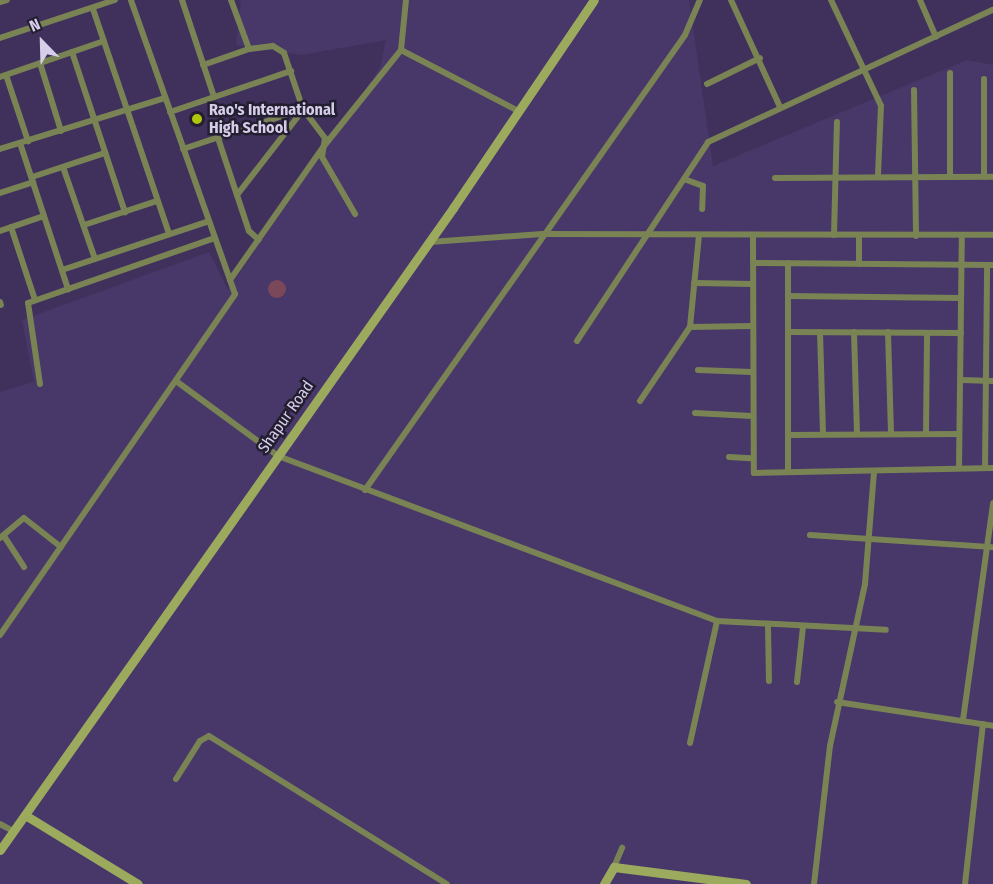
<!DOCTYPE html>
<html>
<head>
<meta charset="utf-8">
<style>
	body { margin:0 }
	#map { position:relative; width:993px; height:884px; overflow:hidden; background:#40315c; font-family:"Fira Sans Condensed",sans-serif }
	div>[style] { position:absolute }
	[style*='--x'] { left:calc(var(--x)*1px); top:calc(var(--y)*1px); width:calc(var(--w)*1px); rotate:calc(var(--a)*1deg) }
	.built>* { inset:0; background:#483769 }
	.green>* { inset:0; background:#7b485a }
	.round { border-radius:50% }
	.street>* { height:6px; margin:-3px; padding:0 3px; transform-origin:3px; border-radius:3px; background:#798354 }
	.secondary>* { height:9px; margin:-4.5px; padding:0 4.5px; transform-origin:4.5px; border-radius:4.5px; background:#9caa5e }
	.dots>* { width:16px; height:16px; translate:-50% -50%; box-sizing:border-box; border:3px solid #241e31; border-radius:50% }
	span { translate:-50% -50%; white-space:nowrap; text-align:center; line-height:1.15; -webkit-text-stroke:5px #241e31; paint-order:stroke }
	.poi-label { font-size:16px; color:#d6cee9; font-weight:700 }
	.left { translate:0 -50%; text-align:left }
	.street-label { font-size:16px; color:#d6cee9 }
	.north { position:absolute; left:12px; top:12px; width:60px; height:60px; -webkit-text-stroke:4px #241e31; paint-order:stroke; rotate:337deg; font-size:16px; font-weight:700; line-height:24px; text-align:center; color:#d6cee9 }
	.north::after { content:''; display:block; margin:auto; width:21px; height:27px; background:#d6cee9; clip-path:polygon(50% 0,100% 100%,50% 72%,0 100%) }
</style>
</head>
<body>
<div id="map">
	<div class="built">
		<i style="clip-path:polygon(241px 0,689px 0,713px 166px,967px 60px,993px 65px,993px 884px,0 884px,0 392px,34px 382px,22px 320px,209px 252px,228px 290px,380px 68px,386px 40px,301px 55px,236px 45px)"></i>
	</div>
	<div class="green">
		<i class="round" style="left:268px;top:280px;width:18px;height:18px"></i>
	</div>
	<div class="street">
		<i style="--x:182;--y:0;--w:102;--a:71.7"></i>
		<i style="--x:231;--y:0;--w:52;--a:69.8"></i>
		<i style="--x:731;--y:0;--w:118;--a:65.4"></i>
		<i style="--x:831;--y:0;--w:117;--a:64.7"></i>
		<i style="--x:881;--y:106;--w:70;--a:92.5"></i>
		<i style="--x:920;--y:0;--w:40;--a:66.6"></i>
		<i style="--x:0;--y:2;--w:7;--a:-16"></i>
		<i style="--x:93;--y:9;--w:237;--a:71.3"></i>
		<i style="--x:0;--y:38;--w:121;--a:-18.3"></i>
		<i style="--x:401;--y:50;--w:132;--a:27.5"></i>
		<i style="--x:72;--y:52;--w:169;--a:71.7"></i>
		<i style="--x:40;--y:63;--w:71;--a:72.8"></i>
		<i style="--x:203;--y:65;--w:49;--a:-19.2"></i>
		<i style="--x:249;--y:49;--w:24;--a:-7"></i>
		<i style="--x:273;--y:46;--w:13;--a:32"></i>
		<i style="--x:284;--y:53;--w:59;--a:71.3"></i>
		<i style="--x:303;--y:109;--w:36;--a:53"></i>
		<i style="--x:325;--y:138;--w:19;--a:99"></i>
		<i style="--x:322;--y:157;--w:66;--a:59.9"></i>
		<i style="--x:6;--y:75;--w:70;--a:71.6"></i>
		<i style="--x:0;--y:77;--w:110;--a:-19.1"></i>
		<i style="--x:984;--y:79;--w:98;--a:90"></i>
		<i style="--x:707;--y:84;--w:59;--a:-26.1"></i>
		<i style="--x:914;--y:90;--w:146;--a:89.2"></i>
		<i style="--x:170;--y:112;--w:128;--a:-18.7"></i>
		<i style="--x:218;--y:138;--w:98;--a:71.6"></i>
		<i style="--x:249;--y:231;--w:13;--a:42"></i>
		<i style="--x:20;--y:143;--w:154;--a:71.8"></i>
		<i style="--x:0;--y:149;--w:173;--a:-17.2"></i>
		<i style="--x:183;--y:149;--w:126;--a:-18.4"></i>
		<i style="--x:63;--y:167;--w:97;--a:70.8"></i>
		<i style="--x:32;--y:177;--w:77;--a:-18.2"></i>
		<i style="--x:950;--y:177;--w:104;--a:-90"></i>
		<i style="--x:775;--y:178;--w:218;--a:-0.3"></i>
		<i style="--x:684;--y:179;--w:20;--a:20"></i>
		<i style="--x:703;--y:186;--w:23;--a:92"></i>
		<i style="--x:0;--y:193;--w:35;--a:-18"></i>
		<i style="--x:237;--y:195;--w:108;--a:-52.2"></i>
		<i style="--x:84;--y:225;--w:77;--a:-18.2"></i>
		<i style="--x:11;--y:227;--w:77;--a:71.8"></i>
		<i style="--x:0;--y:231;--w:46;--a:-18.8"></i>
		<i style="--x:753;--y:235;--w:238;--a:89.8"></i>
		<i style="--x:754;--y:473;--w:239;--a:-1.2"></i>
		<i style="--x:834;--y:235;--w:113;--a:-88.5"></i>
		<i style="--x:430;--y:242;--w:112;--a:-4.1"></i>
		<i style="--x:542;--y:234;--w:451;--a:0.1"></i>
		<i style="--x:753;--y:263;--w:240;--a:0.5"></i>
		<i style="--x:859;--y:264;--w:29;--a:-90"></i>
		<i style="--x:62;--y:270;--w:155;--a:-18.4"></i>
		<i style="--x:230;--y:280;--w:164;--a:-55"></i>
		<i style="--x:324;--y:146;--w:123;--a:-51.3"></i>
		<i style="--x:401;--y:50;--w:50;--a:-84.3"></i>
		<i style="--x:694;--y:283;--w:59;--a:1"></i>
		<i style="--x:788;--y:296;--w:173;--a:0.7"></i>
		<i style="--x:0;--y:302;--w:3;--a:72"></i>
		<i style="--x:690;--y:327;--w:63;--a:-0.9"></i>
		<i style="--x:789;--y:332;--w:172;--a:0.3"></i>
		<i style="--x:820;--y:332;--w:102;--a:88.3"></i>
		<i style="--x:854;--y:332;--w:102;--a:88.3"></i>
		<i style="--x:888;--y:332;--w:101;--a:88.3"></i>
		<i style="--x:577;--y:341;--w:238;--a:-56.6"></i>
		<i style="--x:708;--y:142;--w:314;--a:-24.9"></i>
		<i style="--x:698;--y:370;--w:54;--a:2.1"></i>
		<i style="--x:962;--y:380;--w:31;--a:2"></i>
		<i style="--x:176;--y:381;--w:127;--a:36.3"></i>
		<i style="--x:278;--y:456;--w:469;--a:20.6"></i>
		<i style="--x:717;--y:621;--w:169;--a:3"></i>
		<i style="--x:40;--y:384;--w:82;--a:-98.4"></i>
		<i style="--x:28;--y:303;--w:198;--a:-19.2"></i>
		<i style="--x:640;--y:401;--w:89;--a:-56"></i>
		<i style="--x:690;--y:327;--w:92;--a:-84.4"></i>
		<i style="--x:695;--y:413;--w:57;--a:3"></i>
		<i style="--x:926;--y:433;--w:100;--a:-89.4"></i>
		<i style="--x:788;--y:435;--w:171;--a:-0.3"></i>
		<i style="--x:729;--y:457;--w:22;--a:3"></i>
		<i style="--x:959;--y:468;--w:232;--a:-89.3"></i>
		<i style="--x:985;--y:468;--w:203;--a:-89.4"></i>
		<i style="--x:788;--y:472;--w:209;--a:-90"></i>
		<i style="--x:365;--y:490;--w:556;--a:-54.88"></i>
		<i style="--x:685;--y:35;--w:38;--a:-67"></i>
		<i style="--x:810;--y:535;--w:183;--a:3.8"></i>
		<i style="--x:4;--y:536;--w:37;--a:57"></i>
		<i style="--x:0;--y:538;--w:31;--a:-40"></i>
		<i style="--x:24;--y:518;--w:47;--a:38.1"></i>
		<i style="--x:768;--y:626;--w:55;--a:89"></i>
		<i style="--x:0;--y:635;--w:414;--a:-55.4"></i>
		<i style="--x:235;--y:294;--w:312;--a:-109.5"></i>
		<i style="--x:797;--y:682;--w:55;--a:-83.8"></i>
		<i style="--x:837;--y:702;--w:158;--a:8.7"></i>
		<i style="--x:963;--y:720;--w:219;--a:-82.1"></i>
		<i style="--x:690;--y:743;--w:125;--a:-77.5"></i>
		<i style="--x:176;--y:779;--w:45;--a:-57.7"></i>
		<i style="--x:200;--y:741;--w:10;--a:-29"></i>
		<i style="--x:209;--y:736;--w:280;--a:31.9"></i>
		<i style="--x:0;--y:824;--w:15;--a:28"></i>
		<i style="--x:614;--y:867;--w:21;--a:-67"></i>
		<i style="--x:814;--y:884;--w:139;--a:-83.4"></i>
		<i style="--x:830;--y:746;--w:166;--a:-77.8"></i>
		<i style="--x:865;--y:584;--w:113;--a:-85.4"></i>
		<i style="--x:965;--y:884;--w:161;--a:-83.6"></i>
	</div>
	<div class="secondary">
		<i style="--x:25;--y:815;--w:132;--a:31.4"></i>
		<i style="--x:0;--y:850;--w:786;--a:-54.79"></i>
		<i style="--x:453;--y:208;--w:251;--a:-55.9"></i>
		<i style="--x:604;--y:884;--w:20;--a:-60"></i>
		<i style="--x:614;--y:867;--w:133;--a:7.3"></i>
	</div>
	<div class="dots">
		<i style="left:197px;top:119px;background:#aec60b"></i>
	</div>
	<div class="poi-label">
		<span class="left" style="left:209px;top:119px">Rao's International<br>High School</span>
	</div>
	<div class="street-label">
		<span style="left:286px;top:417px;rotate:-55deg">Shapur Road</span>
	</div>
	<div class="north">N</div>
</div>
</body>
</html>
